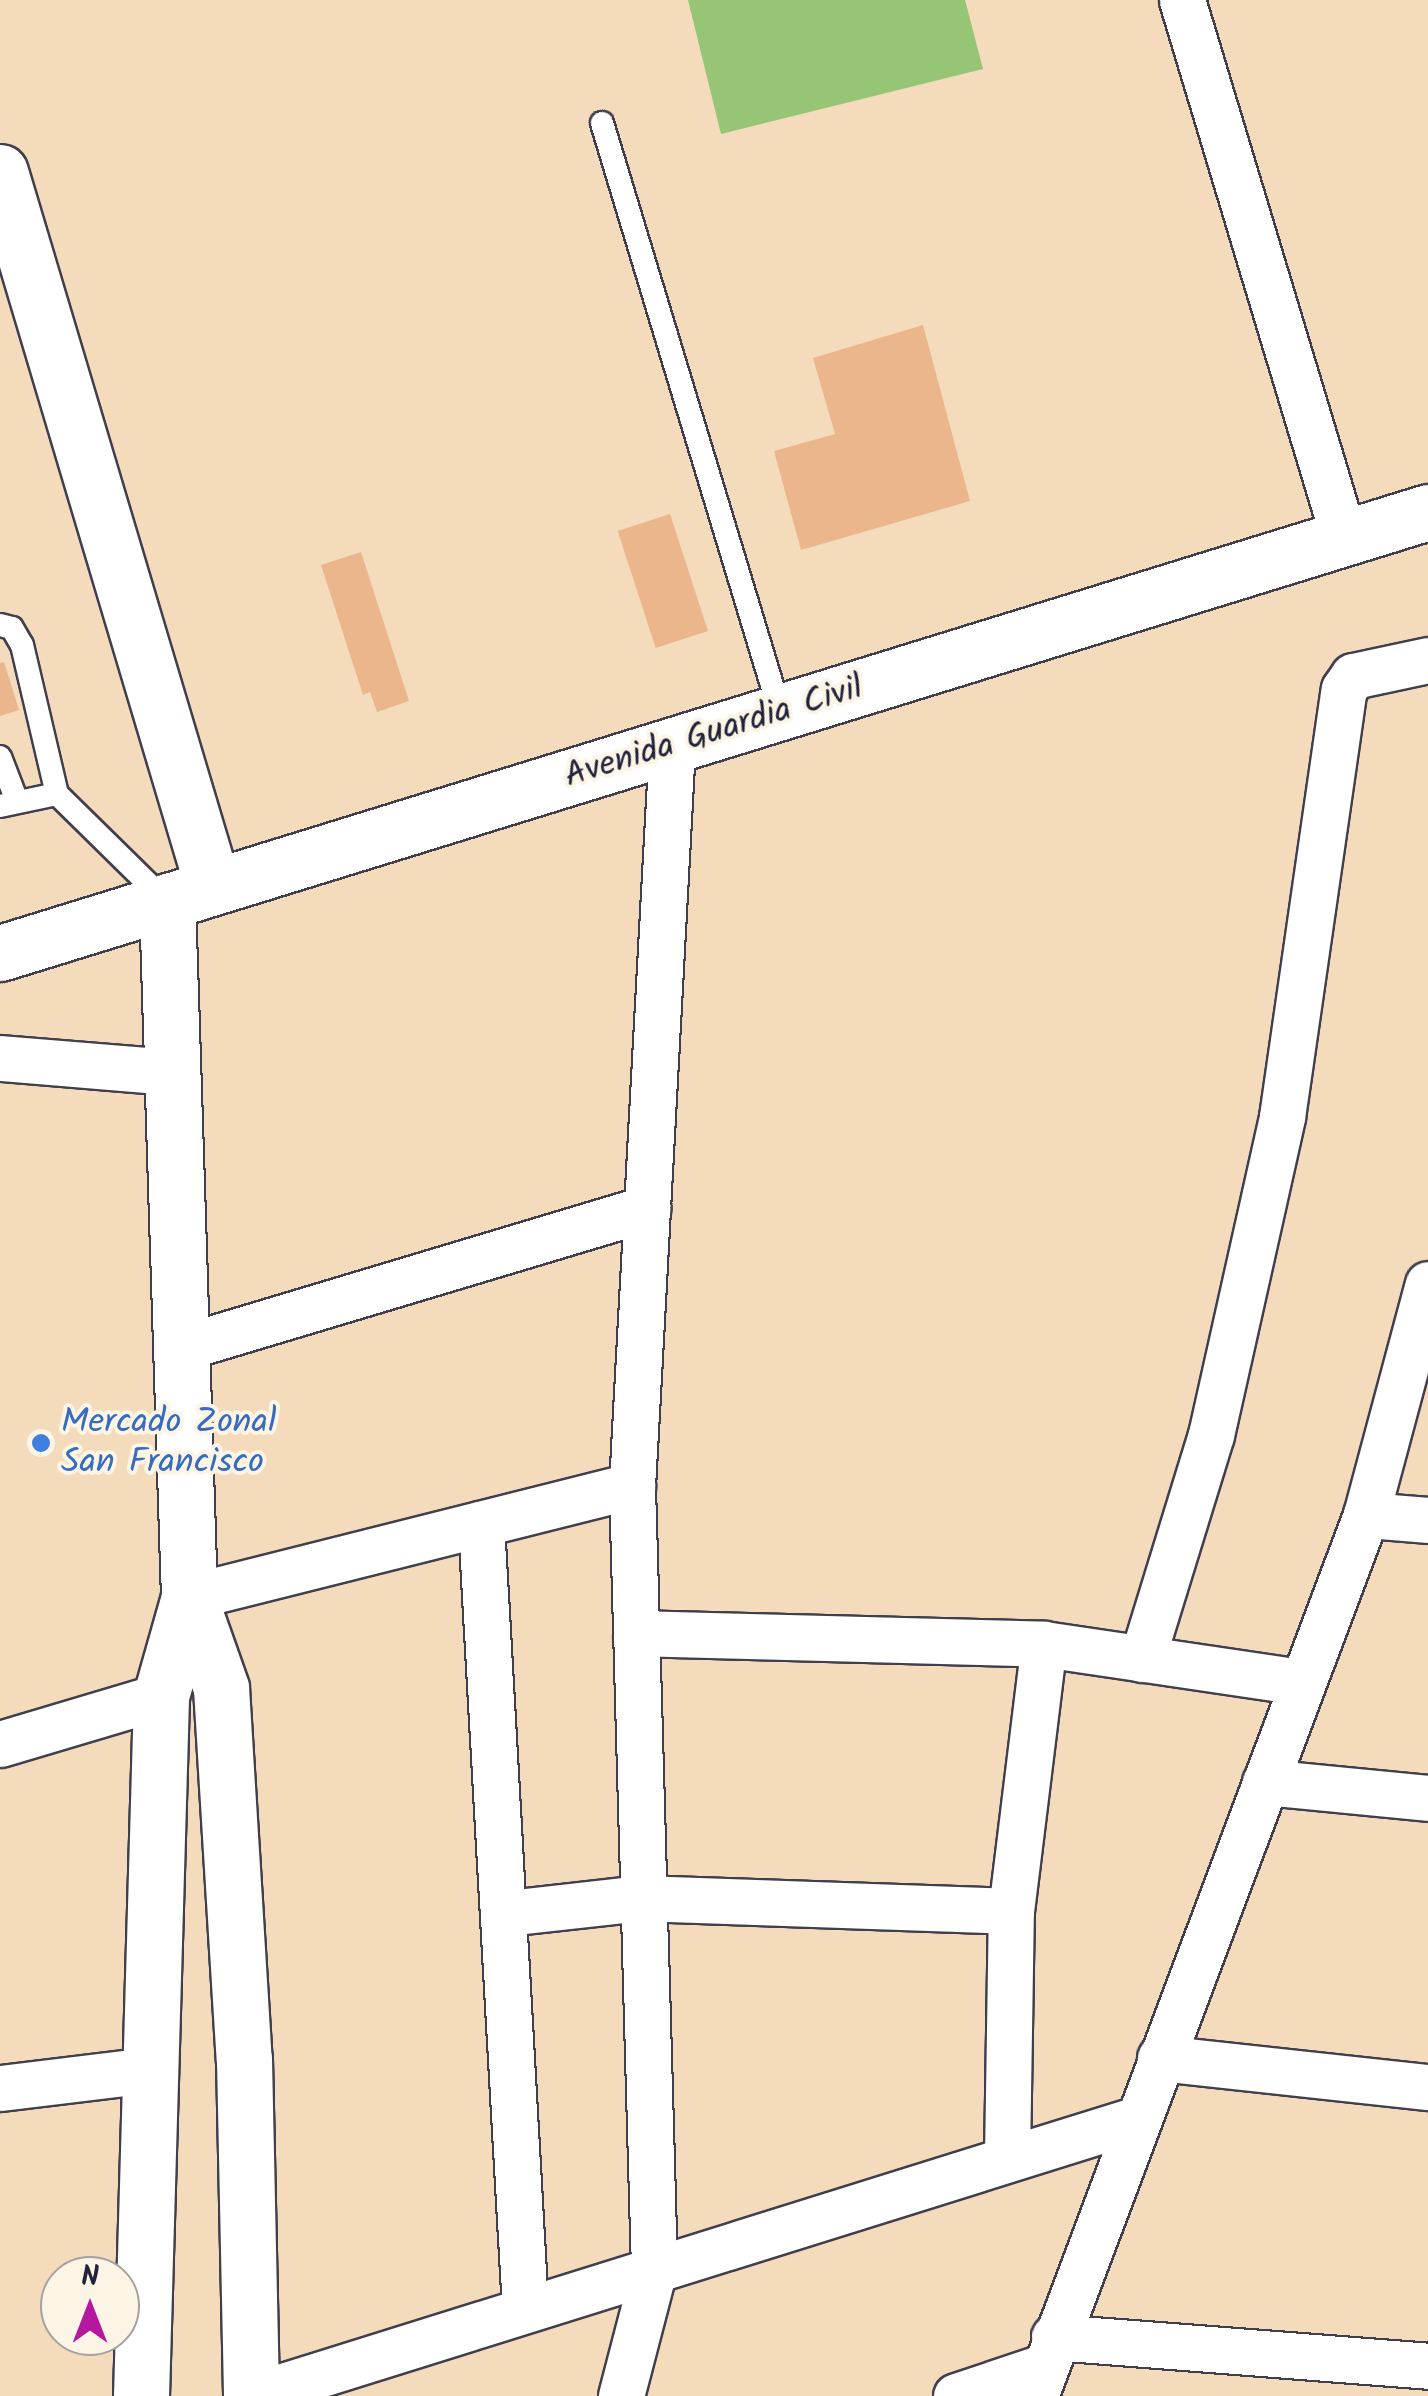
<!DOCTYPE html>
<html>
<head>
<meta charset="utf-8">
<style>
	body { margin:0 }
	#map { position:relative; width:1428px; height:2396px; overflow:hidden; background:#f3dbbb; font-family:Kalam,sans-serif }
	div>[style] { position:absolute }
	[style*='--x'] { left:calc(var(--x)*1px); top:calc(var(--y)*1px); width:calc(var(--w)*1px); rotate:calc(var(--a)*1deg) }
	.green>* { inset:0; background:#96c675 }
	.building>* { inset:0; background:#ebb68b; transform-origin:0 0 }
	.roads { filter:drop-shadow(2px 0 #413e4e) drop-shadow(-2px 0 #413e4e) drop-shadow(0 2px #413e4e) drop-shadow(0 -2px #413e4e) }
	.lane>* { height:22px; margin:-11px; padding:0 11px; transform-origin:11px; border-radius:11px; background:#fff }
	.street>* { height:45px; margin:-22.5px; padding:0 22.5px; transform-origin:22.5px; border-radius:22.5px; background:#fff }
	.secondary>* { height:55px; margin:-27.5px; padding:0 27.5px; transform-origin:27.5px; border-radius:27.5px; background:#fff }
	.highway>* { height:55px; margin:-27.5px; padding:0 27.5px; transform-origin:27.5px; border-radius:27.5px; background:#fff }
	.dots>* { width:28px; height:28px; translate:-50% -50%; box-sizing:border-box; border:5px solid #fcf5e5; border-radius:50% }
	span { translate:-50% -50%; white-space:nowrap; text-align:center; line-height:1.15; -webkit-text-stroke:8px #fcf5e5; paint-order:stroke }
	.street-label { font-size:35px; color:#22223b }
	.shop-label { font-size:35px; color:#366cbe }
	.left { translate:0 -50%; text-align:left }
	.north { position:absolute; left:40px; top:2256px; width:100px; height:100px; box-sizing:border-box; background:#fcf5e5; border:2px solid #a5a1a1; border-radius:50%; rotate:0deg; font-size:28px; font-weight:700; line-height:40px; text-align:center; color:#22223b }
	.north::after { content:''; display:block; margin:auto; width:35px; height:45px; background:#b5179e; clip-path:polygon(50% 0,100% 100%,50% 72%,0 100%) }
</style>
</head>
<body>
<div id="map">
	<div class="green">
		<i style="clip-path:polygon(688px 0,965px 0,983px 69px,721px 134px)"></i>
	</div>
	<div class="building">
		<i style="clip-path:polygon(923px 325px,970px 501px,801px 550px,774px 451px,835px 434px,813px 358px)"></i>
		<i style="left:670px;top:514px;width:123px;height:55px;rotate:72deg"></i>
		<i style="clip-path:polygon(361px 552px,409px 701px,377px 712px,370px 692px,363px 695px,321px 565px)"></i>
		<i style="clip-path:polygon(4px 662px,19px 710px,0 716px,0 663px)"></i>
	</div>
	<div class="roads">
		<div class="lane">
			<i style="--x:602;--y:123;--w:615;--a:73.18"></i>
			<i style="--x:0;--y:625;--w:12;--a:14"></i>
			<i style="--x:12;--y:628;--w:20;--a:60"></i>
			<i style="--x:22;--y:645;--w:153;--a:76.8"></i>
			<i style="--x:0;--y:757;--w:47;--a:68.9"></i>
			<i style="--x:0;--y:806;--w:58;--a:-11.9"></i>
			<i style="--x:57;--y:794;--w:153;--a:44.5"></i>
		</div>
		<div class="street">
			<i style="--x:1182;--y:0;--w:562;--a:73.24"></i>
			<i style="--x:0;--y:1058;--w:173;--a:4.7"></i>
			<i style="--x:181;--y:1348;--w:487;--a:-16.7"></i>
			<i style="--x:1366;--y:1515;--w:62;--a:4.6"></i>
			<i style="--x:481;--y:1524;--w:786;--a:86.79"></i>
			<i style="--x:189;--y:1597;--w:457;--a:-14.1"></i>
			<i style="--x:636;--y:1633;--w:408;--a:1.5"></i>
			<i style="--x:1044;--y:1644;--w:261;--a:8.4"></i>
			<i style="--x:1142;--y:1659;--w:234;--a:-72.9"></i>
			<i style="--x:1211;--y:1435;--w:326;--a:-77.4"></i>
			<i style="--x:1282;--y:1117;--w:432;--a:-81.8"></i>
			<i style="--x:1344;--y:689;--w:16;--a:-55"></i>
			<i style="--x:1353;--y:676;--w:77;--a:-12"></i>
			<i style="--x:0;--y:1744;--w:168;--a:-16.6"></i>
			<i style="--x:1265;--y:1782;--w:164;--a:5.6"></i>
			<i style="--x:507;--y:1913;--w:134;--a:-6.4"></i>
			<i style="--x:640;--y:1898;--w:371;--a:2"></i>
			<i style="--x:1160;--y:2058;--w:270;--a:6.2"></i>
			<i style="--x:0;--y:2088;--w:149;--a:-6.9"></i>
			<i style="--x:1007;--y:2158;--w:247;--a:-89.1"></i>
			<i style="--x:1011;--y:1911;--w:269;--a:-83"></i>
			<i style="--x:1054;--y:2337;--w:375;--a:4.4"></i>
			<i style="--x:251;--y:2396;--w:928;--a:-17.36"></i>
			<i style="--x:621;--y:2396;--w:131;--a:-75.4"></i>
			<i style="--x:654;--y:2269;--w:783;--a:-91.61"></i>
			<i style="--x:632;--y:1486;--w:741;--a:-86.91"></i>
			<i style="--x:956;--y:2396;--w:92;--a:-18.4"></i>
			<i style="--x:1035;--y:2396;--w:941;--a:-69.41"></i>
			<i style="--x:1366;--y:1515;--w:239;--a:-75"></i>
		</div>
		<div class="secondary">
			<i style="--x:0;--y:172;--w:746;--a:73.41"></i>
			<i style="--x:189;--y:1597;--w:96;--a:70.6"></i>
			<i style="--x:221;--y:1688;--w:372;--a:86.5"></i>
			<i style="--x:244;--y:2059;--w:337;--a:88.8"></i>
			<i style="--x:141;--y:2396;--w:700;--a:-88.36"></i>
			<i style="--x:161;--y:1696;--w:103;--a:-74.2"></i>
			<i style="--x:189;--y:1597;--w:696;--a:-91.81"></i>
		</div>
		<div class="highway">
			<i style="--x:0;--y:953;--w:1495;--a:-17.16"></i>
		</div>
	</div>
	<div class="dots">
		<i style="left:41px;top:1443px;background:#3f7fe0"></i>
	</div>
	<div class="street-label">
		<span style="left:714px;top:733px;rotate:-17deg">Avenida Guardia Civil</span>
	</div>
	<div class="shop-label">
		<span class="left" style="left:61px;top:1443px">Mercado Zonal<br>San Francisco</span>
	</div>
	<div class="north">N</div>
</div>
</body>
</html>
